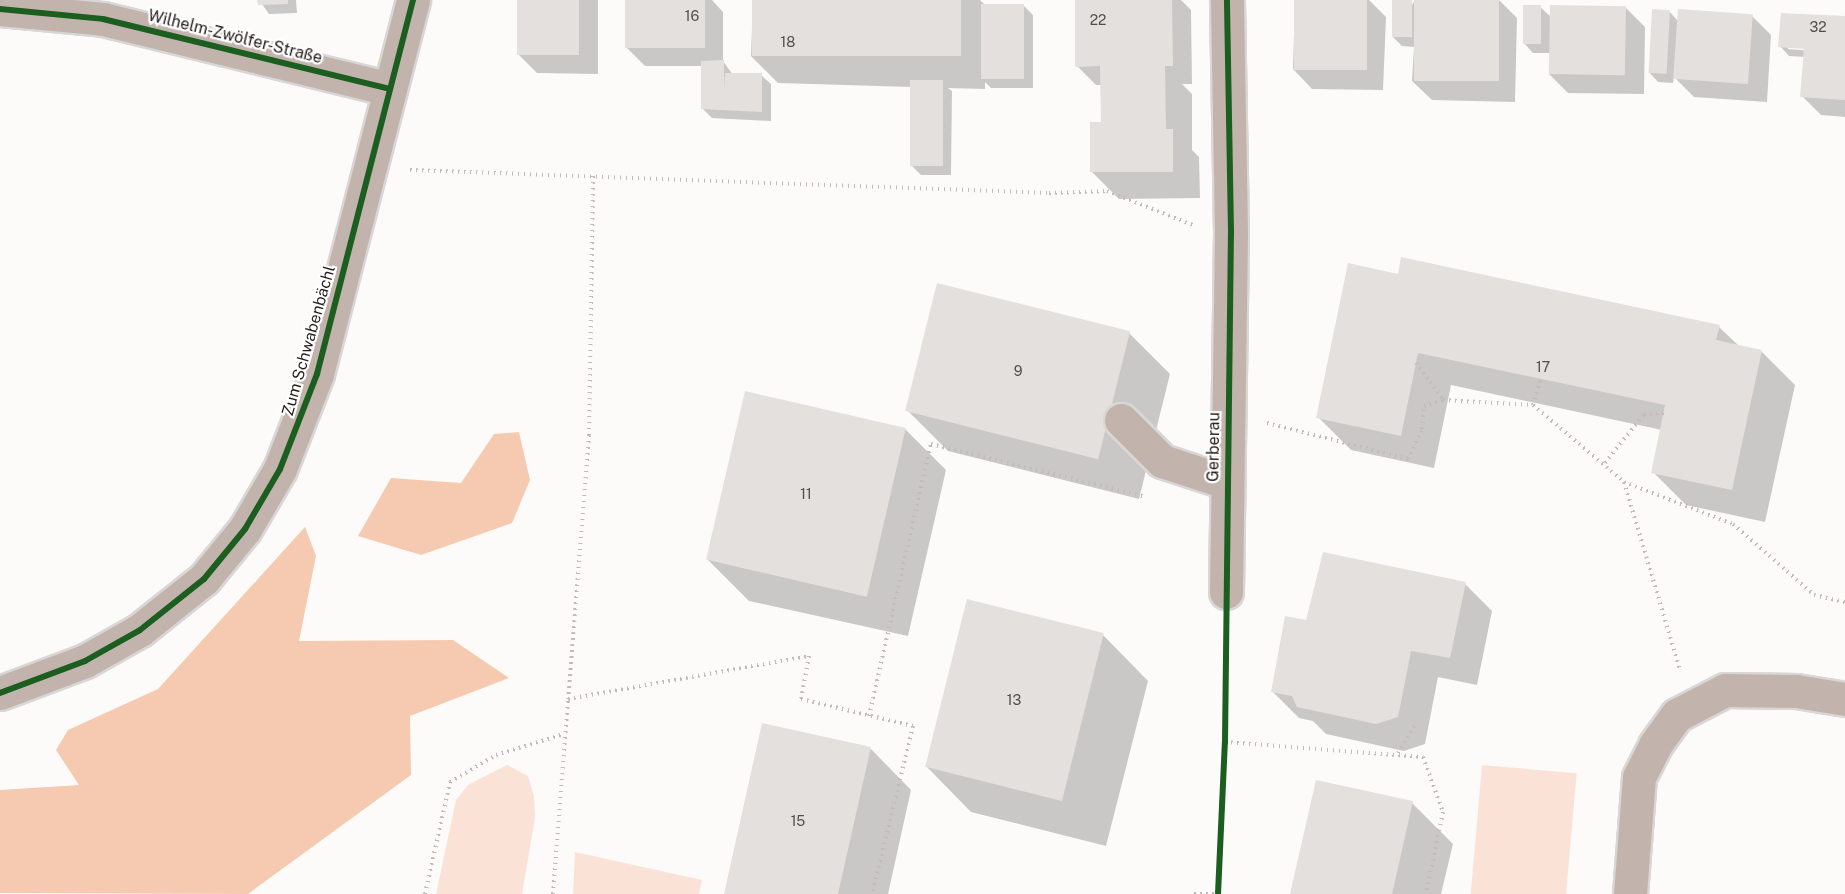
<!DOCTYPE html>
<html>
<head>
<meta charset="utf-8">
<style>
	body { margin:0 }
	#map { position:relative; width:1845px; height:894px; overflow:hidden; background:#fdfbf9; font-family:"Public Sans",sans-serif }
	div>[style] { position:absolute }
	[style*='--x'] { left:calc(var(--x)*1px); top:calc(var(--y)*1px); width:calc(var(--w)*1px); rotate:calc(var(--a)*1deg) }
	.green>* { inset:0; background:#fae3d6; transform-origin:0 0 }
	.forest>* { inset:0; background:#f6cab0 }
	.shadow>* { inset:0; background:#0003 }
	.building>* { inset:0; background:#e4e0dd; transform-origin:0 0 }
	.path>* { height:4px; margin-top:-2px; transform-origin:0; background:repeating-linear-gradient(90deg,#c4bbb6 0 1.5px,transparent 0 6px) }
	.roads { filter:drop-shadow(2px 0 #d9d7d6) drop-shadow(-2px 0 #d9d7d6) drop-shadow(0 2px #d9d7d6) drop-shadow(0 -2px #d9d7d6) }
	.minor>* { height:33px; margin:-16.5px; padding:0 16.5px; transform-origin:16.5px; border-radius:16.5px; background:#c2b4ac }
	.cycleway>* { height:6px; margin:-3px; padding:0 3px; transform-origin:3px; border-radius:3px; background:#1b5e20 }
	span { translate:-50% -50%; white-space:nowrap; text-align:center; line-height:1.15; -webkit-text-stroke:4.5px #fff; paint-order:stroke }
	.number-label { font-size:14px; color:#544e4a }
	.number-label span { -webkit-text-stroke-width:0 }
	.street-label { font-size:16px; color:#241d19 }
</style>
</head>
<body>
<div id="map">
	<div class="green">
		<i style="clip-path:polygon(507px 765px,528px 776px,534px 796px,535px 818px,522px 894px,436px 894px,456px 800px,468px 785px)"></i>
		<i style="left:1482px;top:765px;width:95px;height:130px;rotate:5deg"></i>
		<i style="clip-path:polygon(575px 852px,702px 880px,699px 894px,573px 894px)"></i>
	</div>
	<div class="forest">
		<i style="clip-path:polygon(519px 432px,530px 480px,512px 523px,421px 555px,358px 536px,391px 478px,461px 483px,494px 434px)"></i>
		<i style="clip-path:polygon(305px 527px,316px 556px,299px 641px,453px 640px,509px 678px,410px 716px,411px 775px,248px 894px,0 893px,0 790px,79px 785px,56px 750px,68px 730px,158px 689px)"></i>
	</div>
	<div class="shadow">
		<i style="clip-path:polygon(259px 0,296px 0,297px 13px,269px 14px)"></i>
		<i style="clip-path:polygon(518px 0,598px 0,598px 74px,537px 73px,518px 54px)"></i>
		<i style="clip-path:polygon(626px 0,712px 0,723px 12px,723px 61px,733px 75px,761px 75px,771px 84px,771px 121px,712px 118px,703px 109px,703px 66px,645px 66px,626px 47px)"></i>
		<i style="clip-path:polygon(753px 0,980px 0,985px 5px,1023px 5px,1033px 15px,1033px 88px,991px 88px,985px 82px,985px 89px,948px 88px,952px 91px,951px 175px,921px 175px,911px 165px,911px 87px,778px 83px,751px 56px)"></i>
		<i style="clip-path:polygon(1076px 0,1181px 0,1191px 10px,1192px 84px,1182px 84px,1192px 94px,1192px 150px,1199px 157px,1200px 198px,1119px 199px,1092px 172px,1102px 124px,1102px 85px,1096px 85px,1077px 66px)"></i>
		<i style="clip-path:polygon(1295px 0,1369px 0,1386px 17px,1383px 90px,1312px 89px,1293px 69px)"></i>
		<i style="clip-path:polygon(1415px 0,1499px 0,1517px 18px,1515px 102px,1432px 100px,1412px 81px,1414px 47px,1402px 46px,1393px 37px)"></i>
		<i style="clip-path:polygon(1540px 7px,1551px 17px,1626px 8px,1645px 27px,1644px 94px,1568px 93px,1549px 74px,1550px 53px,1533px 53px,1524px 43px)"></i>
		<i style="clip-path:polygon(1669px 11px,1678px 21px,1752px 16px,1771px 35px,1767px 102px,1694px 97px,1674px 77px,1673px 83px,1658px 82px,1649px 72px)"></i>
		<i style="clip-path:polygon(evenodd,1845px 18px,1845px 117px,1821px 115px,1802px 96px,1805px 57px,1789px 56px,1780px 46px,1845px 18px,1788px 46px,1812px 48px,1812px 51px,1788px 49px,1788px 46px)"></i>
		<i style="clip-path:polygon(1399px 276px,1719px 327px,1740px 347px,1762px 352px,1795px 385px,1765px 522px,1686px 505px,1653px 472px,1662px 430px,1451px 385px,1434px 468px,1351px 450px,1318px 417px)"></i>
		<i style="clip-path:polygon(1129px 333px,1170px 374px,1139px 499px,948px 451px,907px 410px)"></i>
		<i style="clip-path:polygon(905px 429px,946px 470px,908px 636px,749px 601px,708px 560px)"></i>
		<i style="clip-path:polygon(1465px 584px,1492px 611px,1477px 685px,1438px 677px,1425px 744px,1404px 751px,1326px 734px,1313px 721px,1299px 718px,1272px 691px)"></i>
		<i style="clip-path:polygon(1103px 635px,1148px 681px,1106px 846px,971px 812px,926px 766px)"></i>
		<i style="clip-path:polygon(871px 749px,911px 790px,888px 894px,726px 894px)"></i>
		<i style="clip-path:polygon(1412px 803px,1453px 844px,1441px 894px,1292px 894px)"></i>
	</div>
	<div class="building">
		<i style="clip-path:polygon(257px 0,288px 0,288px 4px,258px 5px)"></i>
		<i style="left:517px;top:0;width:62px;height:55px"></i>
		<i style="left:625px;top:0;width:80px;height:48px"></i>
		<i style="left:752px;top:0;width:209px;height:56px"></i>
		<i style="clip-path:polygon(1075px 0,1172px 0,1173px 66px,1165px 66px,1166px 129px,1173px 129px,1173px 172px,1090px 172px,1090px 122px,1101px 122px,1100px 66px,1075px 67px)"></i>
		<i style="left:1294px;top:0;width:73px;height:70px"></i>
		<i style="left:1392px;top:0;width:20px;height:37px"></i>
		<i style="left:1414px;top:0;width:85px;height:81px"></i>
		<i style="left:981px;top:4px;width:43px;height:75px"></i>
		<i style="left:1523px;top:5px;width:18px;height:39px"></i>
		<i style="left:1550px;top:5px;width:76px;height:69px;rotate:1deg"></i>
		<i style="left:1652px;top:9px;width:18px;height:64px;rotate:3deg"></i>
		<i style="left:1678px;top:9px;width:75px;height:70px;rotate:4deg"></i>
		<i style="clip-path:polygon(1781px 13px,1845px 16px,1845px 100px,1800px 97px,1804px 49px,1778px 47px)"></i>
		<i style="clip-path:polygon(724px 60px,724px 91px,725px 73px,762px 73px,762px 112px,701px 109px,701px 61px)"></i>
		<i style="left:910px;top:80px;width:33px;height:86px"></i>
		<i style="clip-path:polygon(1401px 257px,1720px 325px,1716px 340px,1762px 350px,1732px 490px,1651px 473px,1665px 405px,1418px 353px,1401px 436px,1316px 418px,1348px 263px,1398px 274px)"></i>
		<i style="left:937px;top:283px;width:199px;height:132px;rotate:14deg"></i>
		<i style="left:745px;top:391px;width:165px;height:173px;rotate:13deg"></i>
		<i style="clip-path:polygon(1323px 552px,1466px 582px,1450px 658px,1411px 651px,1398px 717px,1376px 724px,1297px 707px,1292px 696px,1271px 692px,1285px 616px,1306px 620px)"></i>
		<i style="left:967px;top:599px;width:141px;height:173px;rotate:14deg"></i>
		<i style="clip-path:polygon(762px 723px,871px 747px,838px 894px,724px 894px)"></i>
		<i style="clip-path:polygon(1316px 780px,1413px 801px,1392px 894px,1290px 894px)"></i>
	</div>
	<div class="path">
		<i style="--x:410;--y:170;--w:639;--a:2.06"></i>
		<i style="--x:1049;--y:193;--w:58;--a:-2"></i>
		<i style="--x:1107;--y:191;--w:92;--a:21.6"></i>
		<i style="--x:593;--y:176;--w:259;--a:90.9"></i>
		<i style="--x:589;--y:435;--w:265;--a:94.5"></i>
		<i style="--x:568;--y:699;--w:245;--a:-10.1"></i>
		<i style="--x:809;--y:656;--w:44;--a:100.5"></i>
		<i style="--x:801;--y:699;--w:115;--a:13.6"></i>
		<i style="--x:913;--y:726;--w:173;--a:103.7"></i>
		<i style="--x:1416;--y:363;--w:46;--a:53.9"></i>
		<i style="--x:1533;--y:405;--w:27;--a:-73"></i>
		<i style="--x:1267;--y:423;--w:146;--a:14.3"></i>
		<i style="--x:1408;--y:459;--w:33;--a:-65"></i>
		<i style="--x:1422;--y:429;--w:23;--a:-85"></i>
		<i style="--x:1424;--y:406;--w:20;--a:-18"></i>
		<i style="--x:1443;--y:400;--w:90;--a:3.2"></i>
		<i style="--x:1533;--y:405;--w:119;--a:40.2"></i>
		<i style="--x:1624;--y:482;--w:117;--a:21.1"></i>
		<i style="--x:1733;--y:524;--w:108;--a:41.2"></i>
		<i style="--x:1814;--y:595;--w:32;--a:13"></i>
		<i style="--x:1605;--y:463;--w:63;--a:-51.5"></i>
		<i style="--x:1644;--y:414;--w:20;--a:-3"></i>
		<i style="--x:1624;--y:482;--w:196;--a:73.4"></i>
		<i style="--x:869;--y:716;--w:279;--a:-77.2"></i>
		<i style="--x:931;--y:444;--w:218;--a:13.8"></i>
		<i style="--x:1225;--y:742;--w:199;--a:4.3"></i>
		<i style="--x:1423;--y:757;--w:59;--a:70"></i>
		<i style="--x:1443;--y:812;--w:84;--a:101.7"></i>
		<i style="--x:1398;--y:753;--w:35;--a:-59"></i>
		<i style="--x:425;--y:894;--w:115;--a:-77.4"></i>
		<i style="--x:450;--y:782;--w:53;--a:-30.4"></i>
		<i style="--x:496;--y:755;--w:71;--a:-17.2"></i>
		<i style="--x:553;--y:894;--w:196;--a:-85.6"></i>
		<i style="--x:1194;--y:894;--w:24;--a:0"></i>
	</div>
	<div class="roads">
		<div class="minor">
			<i style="--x:0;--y:9;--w:103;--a:5.5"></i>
			<i style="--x:103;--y:19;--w:295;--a:13.7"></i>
			<i style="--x:1121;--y:420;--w:58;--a:45"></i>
			<i style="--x:1162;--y:461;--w:67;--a:18.2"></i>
			<i style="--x:1226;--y:592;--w:360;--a:-89.2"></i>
			<i style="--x:1231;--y:232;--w:232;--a:-91"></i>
			<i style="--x:0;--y:693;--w:91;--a:-20.6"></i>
			<i style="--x:85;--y:661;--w:63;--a:-29.4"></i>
			<i style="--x:140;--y:630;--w:82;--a:-38.6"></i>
			<i style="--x:204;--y:579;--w:65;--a:-50.6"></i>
			<i style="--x:245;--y:529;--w:69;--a:-59.7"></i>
			<i style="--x:280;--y:469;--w:102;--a:-68.7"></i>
			<i style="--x:317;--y:374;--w:386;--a:-75.6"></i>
			<i style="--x:1630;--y:894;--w:117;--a:-85.6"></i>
			<i style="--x:1639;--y:777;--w:36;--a:-63"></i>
			<i style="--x:1655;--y:745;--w:37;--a:-54"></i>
			<i style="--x:1677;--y:715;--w:54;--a:-27.5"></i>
			<i style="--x:1725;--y:690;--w:71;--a:0.8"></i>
			<i style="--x:1796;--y:691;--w:50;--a:9.3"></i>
		</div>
	</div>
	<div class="cycleway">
		<i style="--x:0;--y:9;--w:103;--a:5.5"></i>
		<i style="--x:103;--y:19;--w:295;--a:13.7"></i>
		<i style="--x:0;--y:693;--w:91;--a:-20.6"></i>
		<i style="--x:85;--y:661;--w:63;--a:-29.4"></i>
		<i style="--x:140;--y:630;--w:82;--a:-38.6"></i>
		<i style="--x:204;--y:579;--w:65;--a:-50.6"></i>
		<i style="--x:245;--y:529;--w:69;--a:-59.7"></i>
		<i style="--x:280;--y:469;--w:102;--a:-68.7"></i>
		<i style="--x:317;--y:374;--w:386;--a:-75.6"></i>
		<i style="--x:1218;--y:894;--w:152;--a:-87.4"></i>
		<i style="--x:1225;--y:742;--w:510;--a:-89.33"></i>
		<i style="--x:1231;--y:232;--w:232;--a:-91"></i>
	</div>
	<div class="number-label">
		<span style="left:692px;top:16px">16</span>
		<span style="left:1098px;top:20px">22</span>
		<span style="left:1818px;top:27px">32</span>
		<span style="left:788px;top:42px">18</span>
		<span style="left:1543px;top:367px">17</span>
		<span style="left:1018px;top:371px">9</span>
		<span style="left:806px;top:494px">11</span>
		<span style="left:1014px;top:700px">13</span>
		<span style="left:798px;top:821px">15</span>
	</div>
	<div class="street-label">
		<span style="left:235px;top:37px;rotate:14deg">Wilhelm-Zwölfer-Straße</span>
		<span style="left:309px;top:341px;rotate:-74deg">Zum Schwabenbächl</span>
		<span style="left:1214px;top:447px;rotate:-89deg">Gerberau</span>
	</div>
</div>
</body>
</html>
